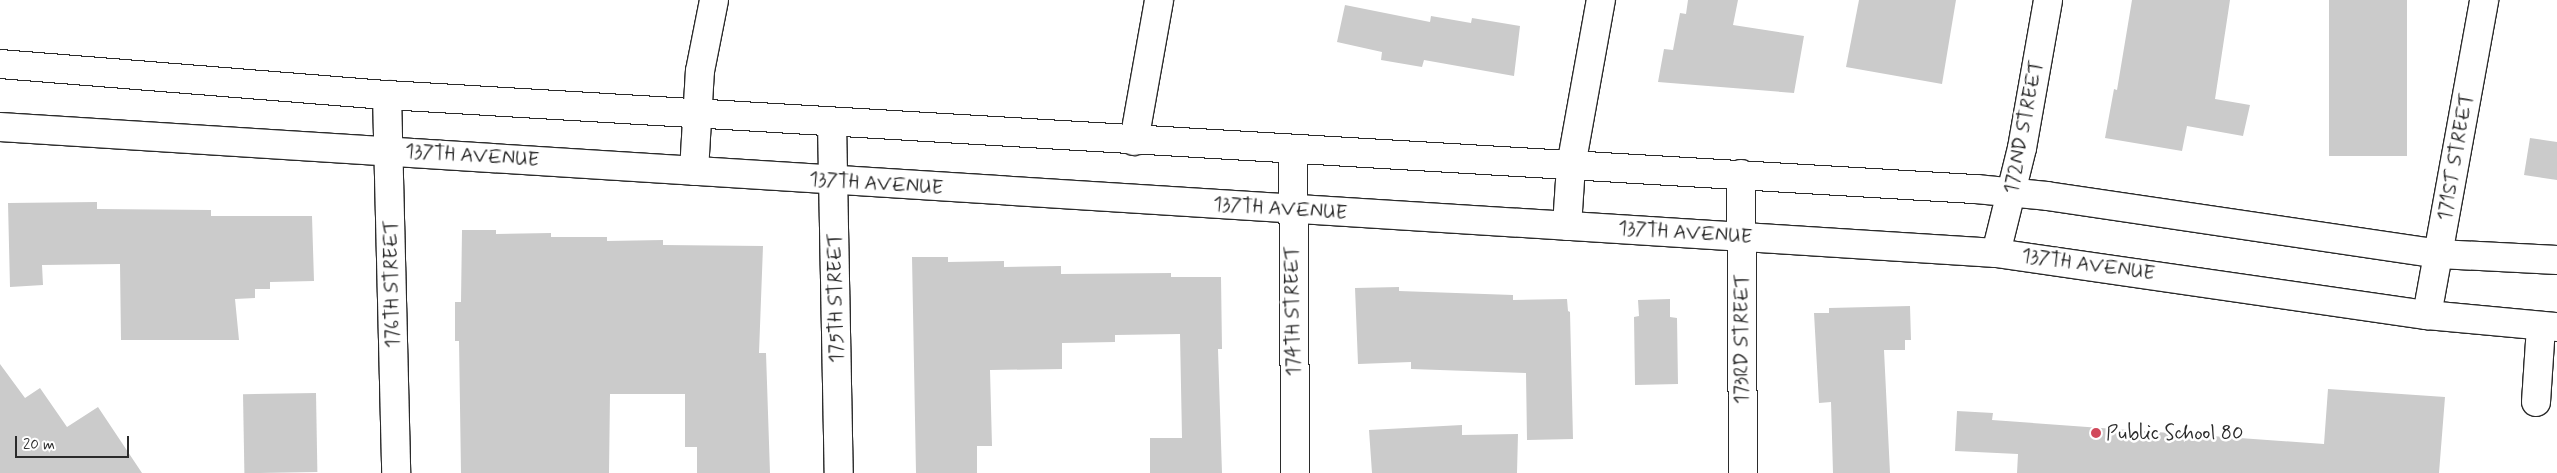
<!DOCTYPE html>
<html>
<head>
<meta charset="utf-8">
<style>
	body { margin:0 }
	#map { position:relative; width:2557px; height:473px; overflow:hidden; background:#fff; font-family:Mynerve,sans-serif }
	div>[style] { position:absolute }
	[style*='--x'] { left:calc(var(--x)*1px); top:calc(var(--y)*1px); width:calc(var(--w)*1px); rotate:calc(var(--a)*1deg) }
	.building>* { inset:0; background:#cbcbcb; transform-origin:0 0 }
	.roads { filter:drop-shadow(1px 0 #2b2b2b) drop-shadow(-1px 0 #2b2b2b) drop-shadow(0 1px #2b2b2b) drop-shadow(0 -1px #2b2b2b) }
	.minor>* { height:28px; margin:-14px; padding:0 14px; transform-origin:14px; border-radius:14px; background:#fff }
	.dots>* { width:14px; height:14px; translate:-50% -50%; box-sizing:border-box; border:2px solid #fff; border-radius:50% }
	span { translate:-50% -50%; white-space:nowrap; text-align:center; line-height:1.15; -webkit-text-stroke:5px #fff; paint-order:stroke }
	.street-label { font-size:20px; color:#2b2b2b }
	.poi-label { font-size:20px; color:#2b2b2b }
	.left { translate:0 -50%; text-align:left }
	.scale { position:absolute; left:15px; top:436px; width:114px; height:22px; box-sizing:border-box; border:2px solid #2b2b2b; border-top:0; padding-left:6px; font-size:15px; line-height:18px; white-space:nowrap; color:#2b2b2b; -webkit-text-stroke:4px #fff; paint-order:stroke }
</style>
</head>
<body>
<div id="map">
	<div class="building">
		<i style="clip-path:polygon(1688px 0,1738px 0,1733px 25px,1804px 36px,1794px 93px,1658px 82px,1664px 49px,1673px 50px,1680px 13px,1686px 14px)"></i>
		<i style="clip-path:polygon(1859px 0,1956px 0,1942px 84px,1846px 67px)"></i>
		<i style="clip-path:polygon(2132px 0,2230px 0,2215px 99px,2250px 105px,2243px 136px,2187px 126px,2182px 151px,2105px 138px,2114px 89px,2117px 90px)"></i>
		<i style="left:2329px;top:0;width:78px;height:156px"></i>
		<i style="clip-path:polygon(1345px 5px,1430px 22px,1431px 16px,1471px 23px,1472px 18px,1520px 26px,1514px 76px,1424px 60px,1422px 67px,1381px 60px,1382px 52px,1337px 42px)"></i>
		<i style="clip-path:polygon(2530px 138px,2557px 142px,2557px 180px,2524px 175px)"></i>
		<i style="clip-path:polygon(97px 202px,97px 209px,211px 210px,211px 216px,312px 216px,314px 281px,270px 282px,270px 289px,255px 289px,255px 298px,235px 299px,239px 340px,121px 340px,120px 264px,42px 265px,43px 285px,10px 287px,8px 203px)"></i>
		<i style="clip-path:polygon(462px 230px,496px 230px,496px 234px,551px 233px,551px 237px,607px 237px,607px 241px,663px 240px,663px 245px,763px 246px,759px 353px,766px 353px,770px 473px,697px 473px,697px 447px,685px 447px,685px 394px,610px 394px,609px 473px,461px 473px,459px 341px,455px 341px,455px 302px,461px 302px)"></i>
		<i style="clip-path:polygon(912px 257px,948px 257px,948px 262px,1004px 261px,1004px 267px,1061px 266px,1061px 274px,1171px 273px,1171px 277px,1221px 277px,1222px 349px,1218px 349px,1222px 473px,1150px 473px,1150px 438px,1182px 438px,1180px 334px,1115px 335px,1115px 342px,1062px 343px,1062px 369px,990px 370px,992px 446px,977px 446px,977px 473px,916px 473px)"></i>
		<i style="clip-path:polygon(1399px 287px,1399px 291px,1513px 295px,1513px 300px,1567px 299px,1568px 311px,1570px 312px,1573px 439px,1527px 440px,1526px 373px,1411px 369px,1411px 362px,1358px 364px,1355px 288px)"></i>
		<i style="clip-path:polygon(1670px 299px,1670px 317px,1677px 318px,1678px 384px,1635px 385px,1634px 317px,1639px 316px,1638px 300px)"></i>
		<i style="clip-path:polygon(1910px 306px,1911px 340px,1905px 340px,1905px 350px,1884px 350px,1890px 473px,1833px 473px,1831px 402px,1819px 403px,1814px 313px,1829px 313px,1829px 308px)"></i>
		<i style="clip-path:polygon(0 364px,25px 398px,40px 388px,67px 427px,98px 407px,142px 473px,0 473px)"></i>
		<i style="clip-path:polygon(2328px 389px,2445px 397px,2439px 473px,2017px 473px,2018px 454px,1955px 451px,1957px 411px,1993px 413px,1992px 420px,2324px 444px)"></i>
		<i style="left:316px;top:393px;width:79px;height:73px;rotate:89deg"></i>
		<i style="clip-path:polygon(1462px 425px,1462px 435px,1518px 434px,1517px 473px,1372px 473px,1369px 430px)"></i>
	</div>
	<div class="roads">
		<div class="minor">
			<i style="--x:0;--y:64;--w:388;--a:4.6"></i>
			<i style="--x:387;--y:95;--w:1592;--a:3.39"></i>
			<i style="--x:1976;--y:189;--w:71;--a:5.6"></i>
			<i style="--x:2047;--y:196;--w:396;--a:8.4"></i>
			<i style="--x:2439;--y:254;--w:118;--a:2.9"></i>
			<i style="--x:387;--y:95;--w:378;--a:88.6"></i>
			<i style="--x:832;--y:123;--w:350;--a:88.9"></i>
			<i style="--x:0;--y:127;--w:2000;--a:3.61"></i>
			<i style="--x:1996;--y:253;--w:435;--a:8.2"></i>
			<i style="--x:2427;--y:315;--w:131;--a:5.3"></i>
			<i style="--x:1134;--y:141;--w:143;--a:-79.9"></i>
			<i style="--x:1293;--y:149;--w:324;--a:89.6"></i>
			<i style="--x:694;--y:171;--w:100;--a:-86.6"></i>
			<i style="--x:700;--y:71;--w:72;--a:-78.8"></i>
			<i style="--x:1741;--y:174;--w:299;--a:89.6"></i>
			<i style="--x:1567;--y:226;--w:60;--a:-86.2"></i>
			<i style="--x:1571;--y:166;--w:169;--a:-79.8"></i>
			<i style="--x:1996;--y:253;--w:108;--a:-76.1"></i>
			<i style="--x:2022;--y:148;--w:150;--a:-80"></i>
			<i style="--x:2427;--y:315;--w:320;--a:-79.7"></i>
			<i style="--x:2536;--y:402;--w:76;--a:-86.2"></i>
		</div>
	</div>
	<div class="dots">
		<i style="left:2096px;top:433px;background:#d1495b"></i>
	</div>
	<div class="street-label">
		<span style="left:2024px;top:127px;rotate:-79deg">172ND STREET</span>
		<span style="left:472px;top:156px;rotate:4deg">137TH AVENUE</span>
		<span style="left:2456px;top:157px;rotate:-80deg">171ST STREET</span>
		<span style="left:876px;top:184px;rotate:4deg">137TH AVENUE</span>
		<span style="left:1280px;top:209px;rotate:4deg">137TH AVENUE</span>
		<span style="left:1685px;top:233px;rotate:4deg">137TH AVENUE</span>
		<span style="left:2088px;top:265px;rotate:8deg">137TH AVENUE</span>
		<span style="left:392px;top:284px;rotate:-91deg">176TH STREET</span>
		<span style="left:836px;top:298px;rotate:-91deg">175TH STREET</span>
		<span style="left:1293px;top:311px;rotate:-91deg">174TH STREET</span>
		<span style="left:1742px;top:339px;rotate:-90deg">173RD STREET</span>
	</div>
	<div class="poi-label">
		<span class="left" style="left:2106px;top:433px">Public School 80</span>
	</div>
	<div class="scale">20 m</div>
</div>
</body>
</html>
